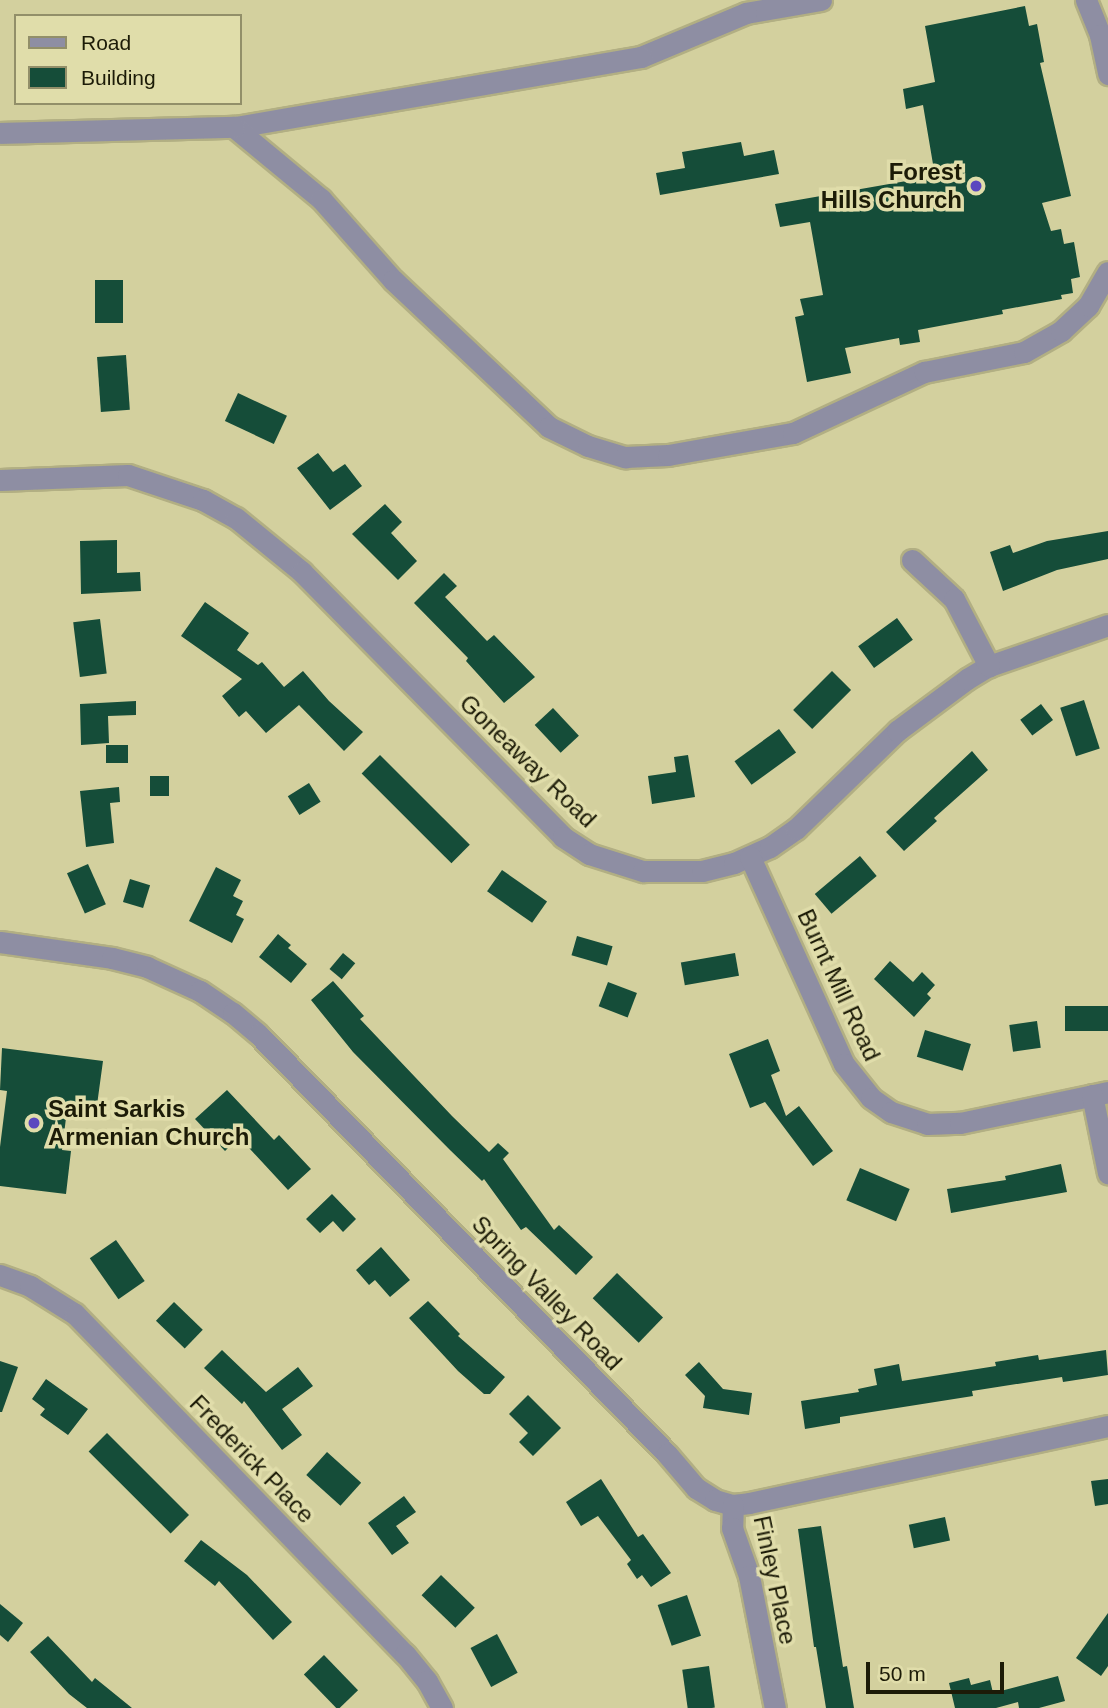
<!DOCTYPE html>
<html>
<head>
<meta charset="utf-8">
<style>
	body { margin:0 }
	#map { position:relative; width:1108px; height:1708px; overflow:hidden; background:#d3d09e; font-family:Arial,sans-serif }
	div>[style] { position:absolute }
	[style*='--x'] { left:calc(var(--x)*1px); top:calc(var(--y)*1px); width:calc(var(--w)*1px); rotate:calc(var(--a)*1deg) }
	.building>* { inset:0; background:#154d39; transform-origin:0 0 }
	.roads { filter:drop-shadow(2px 0 #b2af83) drop-shadow(-2px 0 #b2af83) drop-shadow(0 2px #b2af83) drop-shadow(0 -2px #b2af83) }
	.minor>* { height:21px; margin:-10.5px; padding:0 10.5px; transform-origin:10.5px; border-radius:10.5px; background:#8e8ea3 }
	.dots>* { width:19px; height:19px; translate:-50% -50%; box-sizing:border-box; border:4px solid #e0ddaa; border-radius:50% }
	span { translate:-50% -50%; white-space:nowrap; text-align:center; line-height:1.15; -webkit-text-stroke:7px #e0ddaa; paint-order:stroke }
	.poi-label { font-size:24px; color:#1c1b07; font-weight:700 }
	.right { translate:-100% -50%; text-align:right }
	.left { translate:0 -50%; text-align:left }
	.street-label { font-size:24px; color:#1c1b07 }
	.legend { position:absolute; left:14px; top:14px; width:228px; height:91px; box-sizing:border-box; background:#e0ddaa; border:2px solid #928f69; margin:0; padding:9px 12px; list-style:none; font-size:21px; color:#1c1b07 }
	.legend li { display:flex; align-items:center; gap:14px; height:35px }
	.legend b { width:35px; border:2px solid #928f69 }
	.scale { position:absolute; left:866px; top:1662px; width:138px; height:32px; box-sizing:border-box; border:4px solid #1c1b07; border-top:0; padding-left:9px; font-size:21px; line-height:24px; white-space:nowrap; color:#1c1b07; -webkit-text-stroke:5px #e0ddaa; paint-order:stroke }
</style>
</head>
<body>
<div id="map">
	<div class="building">
		<i style="clip-path:polygon(1025px 6px,1029px 26px,1037px 24px,1044px 62px,1040px 63px,1071px 196px,1042px 203px,1051px 231px,1061px 229px,1064px 244px,1074px 242px,1080px 277px,1071px 279px,1073px 293px,1061px 295px,1062px 299px,1002px 310px,1003px 314px,918px 330px,920px 342px,900px 345px,899px 338px,845px 348px,851px 373px,807px 382px,795px 317px,804px 315px,800px 299px,823px 295px,810px 222px,780px 227px,775px 204px,935px 176px,923px 105px,906px 109px,903px 89px,935px 82px,925px 26px)"></i>
		<i style="clip-path:polygon(741px 142px,744px 156px,774px 150px,779px 174px,660px 195px,656px 173px,685px 168px,682px 152px)"></i>
		<i style="left:95px;top:280px;width:28px;height:43px"></i>
		<i style="left:126px;top:355px;width:55px;height:29px;rotate:86deg"></i>
		<i style="left:238px;top:393px;width:54px;height:31px;rotate:25deg"></i>
		<i style="clip-path:polygon(318px 453px,333px 472px,345px 464px,362px 486px,330px 510px,297px 468px)"></i>
		<i style="clip-path:polygon(385px 504px,402px 522px,391px 533px,417px 561px,398px 580px,352px 534px)"></i>
		<i style="clip-path:polygon(1108px 531px,1108px 559px,1057px 570px,1003px 591px,990px 552px,1010px 545px,1013px 553px,1047px 541px)"></i>
		<i style="clip-path:polygon(117px 540px,117px 573px,140px 572px,141px 591px,81px 594px,80px 541px)"></i>
		<i style="clip-path:polygon(444px 573px,457px 586px,445px 597px,487px 641px,494px 635px,535px 677px,504px 703px,466px 661px,468px 658px,414px 603px)"></i>
		<i style="clip-path:polygon(205px 602px,249px 633px,237px 650px,258px 665px,262px 662px,284px 687px,303px 671px,329px 701px,363px 732px,344px 751px,299px 705px,266px 733px,246px 711px,239px 717px,222px 696px,242px 679px,181px 636px)"></i>
		<i style="left:897px;top:618px;width:27px;height:48px;rotate:54deg"></i>
		<i style="left:100px;top:619px;width:55px;height:27px;rotate:83deg"></i>
		<i style="left:832px;top:671px;width:27px;height:55px;rotate:45deg"></i>
		<i style="left:1084px;top:700px;width:51px;height:25px;rotate:72deg"></i>
		<i style="clip-path:polygon(136px 701px,136px 715px,108px 716px,109px 743px,81px 745px,80px 704px)"></i>
		<i style="left:1041px;top:704px;width:20px;height:26px;rotate:53deg"></i>
		<i style="left:553px;top:708px;width:38px;height:25px;rotate:47deg"></i>
		<i style="left:779px;top:729px;width:29px;height:55px;rotate:54deg"></i>
		<i style="left:128px;top:745px;width:18px;height:22px;rotate:90deg"></i>
		<i style="clip-path:polygon(972px 751px,988px 770px,934px 818px,937px 821px,904px 851px,886px 832px)"></i>
		<i style="left:380px;top:755px;width:127px;height:26px;rotate:45deg"></i>
		<i style="clip-path:polygon(688px 755px,695px 797px,652px 804px,648px 776px,676px 772px,674px 757px)"></i>
		<i style="left:150px;top:776px;width:19px;height:20px"></i>
		<i style="left:309px;top:783px;width:22px;height:25px;rotate:58deg"></i>
		<i style="clip-path:polygon(119px 787px,120px 802px,110px 803px,114px 843px,86px 847px,80px 791px)"></i>
		<i style="left:860px;top:856px;width:26px;height:59px;rotate:50deg"></i>
		<i style="left:88px;top:864px;width:44px;height:23px;rotate:66deg"></i>
		<i style="clip-path:polygon(216px 867px,241px 880px,233px 896px,243px 901px,236px 915px,244px 919px,232px 943px,189px 921px)"></i>
		<i style="left:502px;top:870px;width:55px;height:26px;rotate:35deg"></i>
		<i style="left:130px;top:879px;width:21px;height:24px;rotate:17deg"></i>
		<i style="clip-path:polygon(278px 934px,291px 945px,288px 948px,307px 964px,291px 983px,259px 957px)"></i>
		<i style="left:577px;top:936px;width:37px;height:20px;rotate:16deg"></i>
		<i style="left:343px;top:953px;width:16px;height:21px;rotate:40deg"></i>
		<i style="left:735px;top:953px;width:23px;height:55px;rotate:80deg"></i>
		<i style="clip-path:polygon(890px 961px,913px 982px,922px 972px,935px 985px,927px 994px,931px 998px,914px 1017px,874px 979px)"></i>
		<i style="clip-path:polygon(333px 981px,364px 1016px,360px 1019px,452px 1116px,489px 1152px,498px 1143px,509px 1153px,503px 1159px,554px 1230px,559px 1225px,593px 1257px,576px 1275px,526px 1227px,521px 1230px,484px 1179px,482px 1181px,450px 1150px,353px 1052px,311px 1000px)"></i>
		<i style="left:608px;top:982px;width:31px;height:26px;rotate:21deg"></i>
		<i style="left:1108px;top:1006px;width:25px;height:43px;rotate:90deg"></i>
		<i style="left:1037px;top:1021px;width:27px;height:28px;rotate:82deg"></i>
		<i style="left:925px;top:1030px;width:48px;height:28px;rotate:17deg"></i>
		<i style="clip-path:polygon(768px 1039px,780px 1071px,771px 1075px,786px 1116px,799px 1106px,833px 1151px,813px 1166px,765px 1102px,750px 1108px,729px 1054px)"></i>
		<i style="clip-path:polygon(2px 1048px,103px 1061px,97px 1105px,68px 1102px,62px 1150px,71px 1151px,66px 1194px,0 1186px,0 1147px,7px 1091px,0 1090px)"></i>
		<i style="clip-path:polygon(227px 1090px,274px 1140px,279px 1135px,311px 1169px,288px 1190px,239px 1137px,225px 1151px,195px 1119px)"></i>
		<i style="clip-path:polygon(1061px 1164px,1067px 1192px,951px 1213px,947px 1189px,1006px 1180px,1005px 1176px)"></i>
		<i style="left:860px;top:1168px;width:54px;height:35px;rotate:23deg"></i>
		<i style="clip-path:polygon(332px 1194px,356px 1219px,343px 1232px,333px 1221px,320px 1233px,306px 1219px)"></i>
		<i style="left:116px;top:1240px;width:50px;height:32px;rotate:55deg"></i>
		<i style="clip-path:polygon(381px 1247px,410px 1280px,390px 1297px,375px 1280px,369px 1285px,356px 1270px)"></i>
		<i style="left:617px;top:1273px;width:64px;height:35px;rotate:44deg"></i>
		<i style="clip-path:polygon(428px 1301px,460px 1334px,458px 1336px,505px 1377px,490px 1394px,484px 1394px,458px 1371px,409px 1318px)"></i>
		<i style="left:174px;top:1302px;width:40px;height:26px;rotate:44deg"></i>
		<i style="clip-path:polygon(222px 1350px,266px 1392px,298px 1367px,313px 1386px,282px 1409px,302px 1435px,282px 1450px,244px 1401px,242px 1404px,204px 1368px)"></i>
		<i style="clip-path:polygon(1106px 1350px,1108px 1375px,1063px 1382px,1062px 1377px,972px 1391px,973px 1396px,840px 1417px,840px 1423px,805px 1429px,801px 1401px,859px 1392px,858px 1389px,877px 1385px,874px 1369px,899px 1364px,902px 1381px,996px 1366px,995px 1362px,1038px 1355px,1039px 1360px)"></i>
		<i style="clip-path:polygon(0 1361px,18px 1367px,2px 1412px,0 1412px)"></i>
		<i style="clip-path:polygon(699px 1362px,723px 1389px,752px 1393px,749px 1415px,703px 1408px,705px 1396px,685px 1375px)"></i>
		<i style="clip-path:polygon(46px 1379px,88px 1409px,68px 1435px,40px 1415px,45px 1409px,32px 1399px)"></i>
		<i style="clip-path:polygon(528px 1395px,561px 1428px,533px 1456px,519px 1442px,528px 1433px,509px 1414px)"></i>
		<i style="left:107px;top:1433px;width:116px;height:26px;rotate:45deg"></i>
		<i style="left:327px;top:1452px;width:46px;height:31px;rotate:42deg"></i>
		<i style="clip-path:polygon(601px 1479px,638px 1537px,643px 1534px,671px 1573px,651px 1587px,642px 1575px,637px 1579px,627px 1564px,631px 1560px,598px 1516px,581px 1526px,566px 1502px)"></i>
		<i style="clip-path:polygon(1108px 1479px,1108px 1504px,1095px 1506px,1091px 1481px)"></i>
		<i style="clip-path:polygon(404px 1496px,416px 1512px,396px 1526px,409px 1543px,392px 1555px,368px 1523px)"></i>
		<i style="left:945px;top:1517px;width:24px;height:37px;rotate:78deg"></i>
		<i style="clip-path:polygon(821px 1526px,843px 1667px,847px 1666px,854px 1708px,826px 1708px,816px 1647px,814px 1647px,798px 1529px)"></i>
		<i style="clip-path:polygon(201px 1540px,247px 1575px,292px 1622px,273px 1640px,219px 1581px,215px 1586px,184px 1561px)"></i>
		<i style="left:441px;top:1575px;width:47px;height:28px;rotate:44deg"></i>
		<i style="left:687px;top:1595px;width:43px;height:31px;rotate:71deg"></i>
		<i style="clip-path:polygon(0 1604px,23px 1623px,8px 1642px,0 1635px)"></i>
		<i style="clip-path:polygon(1108px 1613px,1108px 1666px,1101px 1676px,1076px 1658px)"></i>
		<i style="left:497px;top:1634px;width:44px;height:30px;rotate:62deg"></i>
		<i style="clip-path:polygon(48px 1636px,92px 1682px,95px 1678px,132px 1708px,87px 1708px,69px 1694px,30px 1652px)"></i>
		<i style="left:324px;top:1655px;width:49px;height:28px;rotate:46deg"></i>
		<i style="left:709px;top:1666px;width:42px;height:27px;rotate:82deg"></i>
		<i style="clip-path:polygon(1058px 1676px,1065px 1701px,1039px 1708px,1019px 1708px,1018px 1702px,996px 1708px,955px 1708px,949px 1683px,969px 1678px,971px 1685px,990px 1680px,993px 1693px)"></i>
	</div>
	<div class="roads">
		<div class="minor">
			<i style="--x:821;--y:0;--w:76;--a:170.2"></i>
			<i style="--x:746;--y:13;--w:114;--a:157.3"></i>
			<i style="--x:641;--y:57;--w:413;--a:170.2"></i>
			<i style="--x:234;--y:127;--w:113;--a:39.6"></i>
			<i style="--x:321;--y:199;--w:108;--a:48.4"></i>
			<i style="--x:393;--y:280;--w:214;--a:43.3"></i>
			<i style="--x:549;--y:427;--w:43;--a:26"></i>
			<i style="--x:588;--y:446;--w:39;--a:17"></i>
			<i style="--x:625;--y:457;--w:43;--a:-2.7"></i>
			<i style="--x:668;--y:455;--w:127;--a:-10"></i>
			<i style="--x:793;--y:433;--w:145;--a:-25"></i>
			<i style="--x:924;--y:372;--w:102;--a:-11.3"></i>
			<i style="--x:1024;--y:352;--w:43;--a:-29.6"></i>
			<i style="--x:1061;--y:331;--w:37;--a:-43"></i>
			<i style="--x:1088;--y:306;--w:39;--a:-60"></i>
			<i style="--x:1086;--y:0;--w:38;--a:68"></i>
			<i style="--x:1100;--y:35;--w:40;--a:78"></i>
			<i style="--x:0;--y:133;--w:234;--a:-1.5"></i>
			<i style="--x:0;--y:480;--w:128;--a:-2.2"></i>
			<i style="--x:128;--y:475;--w:79;--a:18.4"></i>
			<i style="--x:203;--y:500;--w:38;--a:29"></i>
			<i style="--x:236;--y:518;--w:85;--a:39.3"></i>
			<i style="--x:302;--y:572;--w:372;--a:45.4"></i>
			<i style="--x:563;--y:837;--w:31;--a:33"></i>
			<i style="--x:589;--y:854;--w:57;--a:17.5"></i>
			<i style="--x:643;--y:871;--w:59;--a:0"></i>
			<i style="--x:702;--y:871;--w:33;--a:-14"></i>
			<i style="--x:734;--y:863;--w:39;--a:-24"></i>
			<i style="--x:770;--y:847;--w:32;--a:-35"></i>
			<i style="--x:796;--y:829;--w:141;--a:-44.1"></i>
			<i style="--x:897;--y:731;--w:87;--a:-36.6"></i>
			<i style="--x:967;--y:679;--w:26;--a:-31"></i>
			<i style="--x:989;--y:666;--w:126;--a:-19"></i>
			<i style="--x:912;--y:560;--w:57;--a:42.9"></i>
			<i style="--x:954;--y:599;--w:76;--a:62.4"></i>
			<i style="--x:750;--y:857;--w:227;--a:65.6"></i>
			<i style="--x:844;--y:1064;--w:43;--a:51.5"></i>
			<i style="--x:871;--y:1098;--w:24;--a:35"></i>
			<i style="--x:891;--y:1112;--w:38;--a:18"></i>
			<i style="--x:927;--y:1124;--w:33;--a:-2"></i>
			<i style="--x:960;--y:1123;--w:151;--a:-11.8"></i>
			<i style="--x:0;--y:942;--w:113;--a:8.1"></i>
			<i style="--x:112;--y:958;--w:36;--a:14"></i>
			<i style="--x:147;--y:967;--w:58;--a:24.4"></i>
			<i style="--x:200;--y:991;--w:40;--a:34"></i>
			<i style="--x:233;--y:1013;--w:33;--a:40"></i>
			<i style="--x:258;--y:1034;--w:586;--a:45.76"></i>
			<i style="--x:667;--y:1454;--w:45;--a:49.5"></i>
			<i style="--x:696;--y:1488;--w:22;--a:32"></i>
			<i style="--x:715;--y:1500;--w:19;--a:16"></i>
			<i style="--x:733;--y:1505;--w:16;--a:-7"></i>
			<i style="--x:749;--y:1503;--w:367;--a:-12.1"></i>
			<i style="--x:1092;--y:1095;--w:80;--a:78.4"></i>
			<i style="--x:0;--y:1275;--w:32;--a:20"></i>
			<i style="--x:30;--y:1286;--w:53;--a:31.9"></i>
			<i style="--x:75;--y:1314;--w:474;--a:45.9"></i>
			<i style="--x:405;--y:1654;--w:35;--a:51"></i>
			<i style="--x:427;--y:1681;--w:31;--a:61"></i>
			<i style="--x:733;--y:1505;--w:23;--a:92"></i>
			<i style="--x:732;--y:1528;--w:51;--a:70.5"></i>
			<i style="--x:749;--y:1576;--w:135;--a:78.9"></i>
		</div>
	</div>
	<div class="dots">
		<i style="left:976px;top:186px;background:#5b47bf"></i>
		<i style="left:34px;top:1123px;background:#5b47bf"></i>
	</div>
	<div class="poi-label">
		<span class="right" style="left:962px;top:186px">Forest<br>Hills Church</span>
		<span class="left" style="left:48px;top:1123px">Saint Sarkis<br>Armenian Church</span>
	</div>
	<div class="street-label">
		<span style="left:528px;top:761px;rotate:44deg">Goneaway Road</span>
		<span style="left:839px;top:985px;rotate:65deg">Burnt Mill Road</span>
		<span style="left:547px;top:1293px;rotate:46deg">Spring Valley Road</span>
		<span style="left:252px;top:1459px;rotate:46deg">Frederick Place</span>
		<span style="left:775px;top:1580px;rotate:78deg">Finley Place</span>
	</div>
	<ul class="legend">
	<li><b style="height:9px;background:#8e8ea3"></b>Road</li>
	<li><b style="height:19px;background:#154d39"></b>Building</li>
	</ul>
	<div class="scale">50 m</div>
</div>
</body>
</html>
